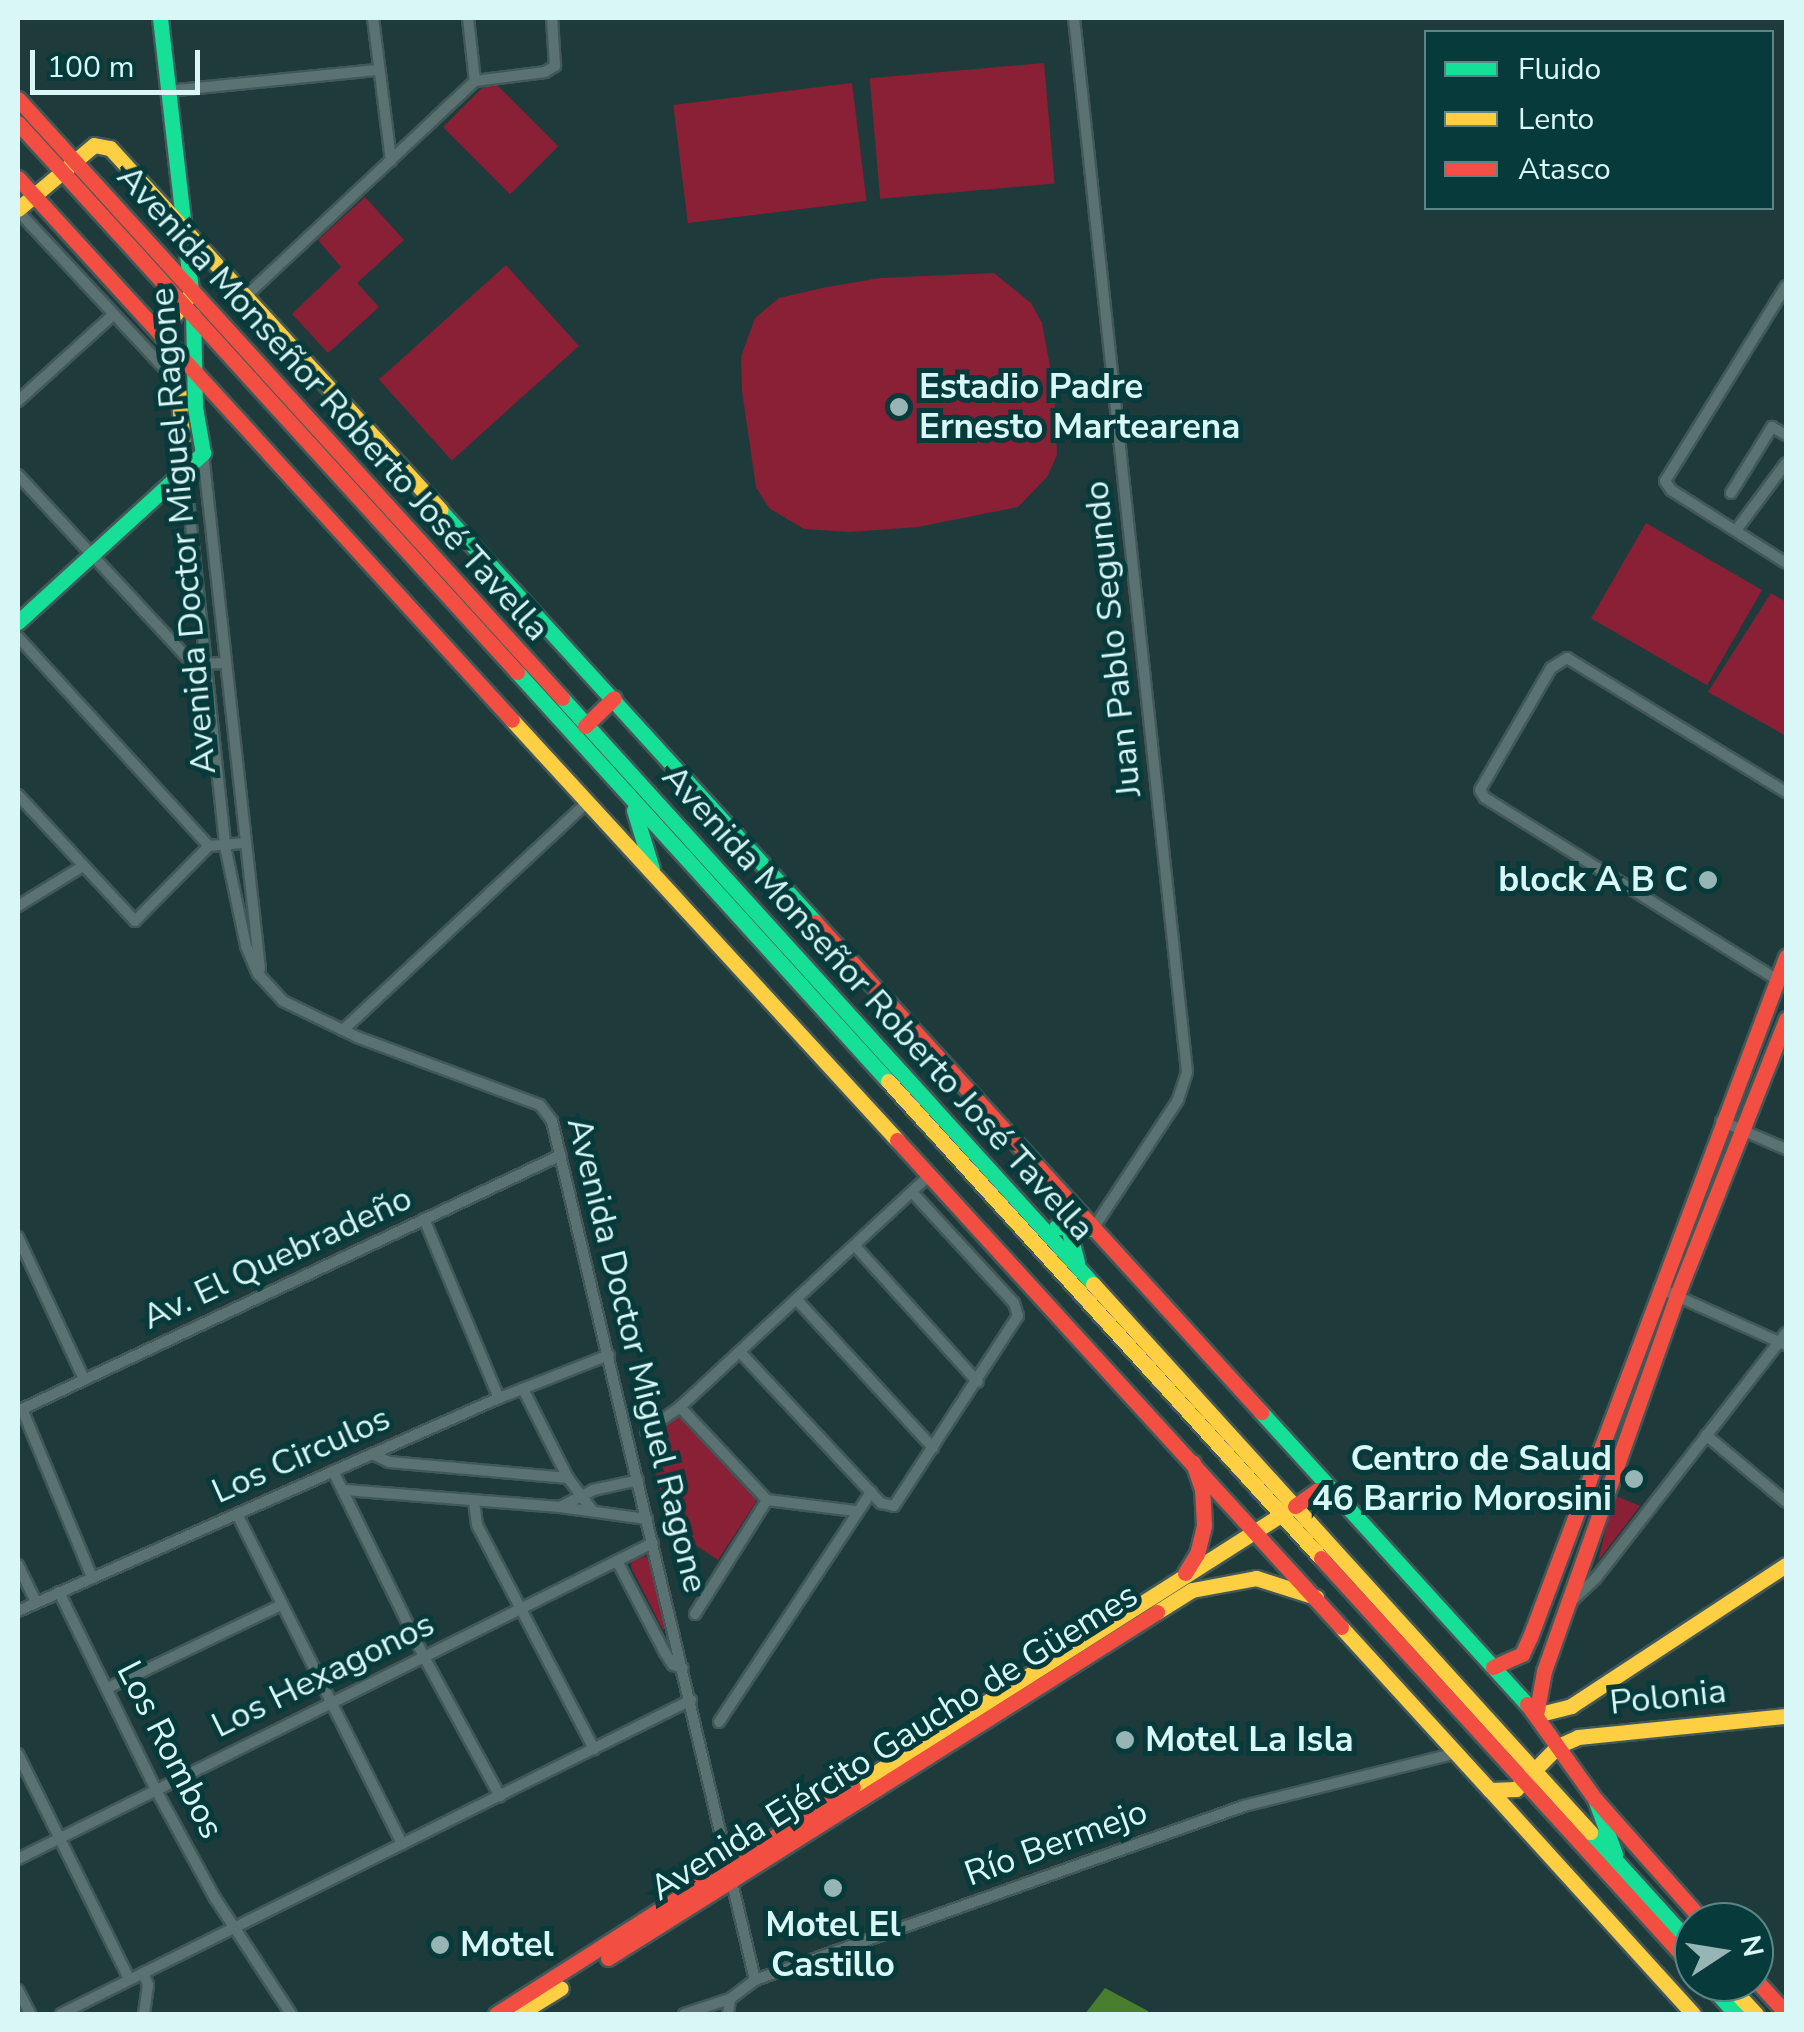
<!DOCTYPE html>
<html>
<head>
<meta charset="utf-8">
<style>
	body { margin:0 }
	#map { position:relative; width:1804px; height:2032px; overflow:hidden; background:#1f3a3a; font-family:"Nunito Sans",sans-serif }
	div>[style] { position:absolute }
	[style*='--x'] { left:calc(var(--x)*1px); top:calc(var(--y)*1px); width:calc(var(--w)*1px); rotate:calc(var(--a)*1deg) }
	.green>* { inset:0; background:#892036; transform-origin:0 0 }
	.water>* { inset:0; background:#497e2e }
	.roads { filter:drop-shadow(2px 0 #425858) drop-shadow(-2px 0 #425858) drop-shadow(0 2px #425858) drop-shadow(0 -2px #425858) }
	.street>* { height:10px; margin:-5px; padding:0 5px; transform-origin:5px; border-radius:5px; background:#5b7272 }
	.fast>* { height:15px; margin:-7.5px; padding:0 7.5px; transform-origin:7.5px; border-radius:7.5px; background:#16e098 }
	.slow>* { height:15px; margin:-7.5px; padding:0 7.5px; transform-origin:7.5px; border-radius:7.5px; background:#ffcf43 }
	.jam>* { height:15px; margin:-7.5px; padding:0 7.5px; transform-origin:7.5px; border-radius:7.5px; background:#f24e42 }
	.dots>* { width:28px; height:28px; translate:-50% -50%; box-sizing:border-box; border:5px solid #063a3b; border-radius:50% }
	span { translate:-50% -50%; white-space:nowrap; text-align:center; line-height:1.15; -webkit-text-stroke:10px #063a3b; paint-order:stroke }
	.poi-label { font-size:35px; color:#d9f7f7; font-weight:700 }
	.left { translate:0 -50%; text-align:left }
	.right { translate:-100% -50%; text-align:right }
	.street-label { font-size:35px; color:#d9f7f7 }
	.frame { position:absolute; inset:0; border:20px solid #d9f7f7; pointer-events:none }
	.legend { position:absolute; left:1424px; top:30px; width:350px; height:180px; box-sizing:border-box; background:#063a3b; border:2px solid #5a8686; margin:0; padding:12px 18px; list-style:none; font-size:30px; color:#d9f7f7 }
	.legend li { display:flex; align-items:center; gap:20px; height:50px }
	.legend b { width:50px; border:2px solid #5a8686 }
	.north { position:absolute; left:1674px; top:1902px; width:100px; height:100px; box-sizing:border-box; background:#063a3b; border:2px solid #5a8686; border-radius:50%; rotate:78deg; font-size:28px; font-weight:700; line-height:40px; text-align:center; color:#d9f7f7 }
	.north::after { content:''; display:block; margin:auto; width:35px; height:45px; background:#98b5b5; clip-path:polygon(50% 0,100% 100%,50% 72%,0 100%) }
	.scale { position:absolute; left:30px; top:50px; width:170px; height:45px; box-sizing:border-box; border:5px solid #d9f7f7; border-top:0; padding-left:12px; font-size:30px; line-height:35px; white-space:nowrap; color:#d9f7f7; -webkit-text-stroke:8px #063a3b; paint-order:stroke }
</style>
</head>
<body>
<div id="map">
	<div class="green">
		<i style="left:1044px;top:63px;width:121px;height:175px;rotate:85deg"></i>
		<i style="left:491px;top:79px;width:95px;height:68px;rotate:45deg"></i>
		<i style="left:852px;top:83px;width:119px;height:180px;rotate:83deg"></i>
		<i style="clip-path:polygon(365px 197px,404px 240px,357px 283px,379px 307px,328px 353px,292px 314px,341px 267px,318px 240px)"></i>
		<i style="left:506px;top:265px;width:109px;height:171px;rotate:48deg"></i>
		<i style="clip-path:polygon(994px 273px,1031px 303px,1042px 323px,1054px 388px,1057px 455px,1047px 477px,1018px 507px,918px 527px,850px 532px,804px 529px,769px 508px,756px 487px,742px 391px,741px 357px,755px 318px,779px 298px,827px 287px,880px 278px)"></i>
		<i style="left:1646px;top:523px;width:134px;height:110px;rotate:30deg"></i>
		<i style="clip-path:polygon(1771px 593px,1786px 602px,1786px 736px,1708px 692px)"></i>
		<i style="clip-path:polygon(682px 1414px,755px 1495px,756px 1502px,718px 1560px,688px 1540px,676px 1559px,648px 1438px)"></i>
		<i style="clip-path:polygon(1614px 1495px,1640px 1506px,1598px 1561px)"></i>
		<i style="clip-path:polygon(648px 1556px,666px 1628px,663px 1630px,631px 1567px,632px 1560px)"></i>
	</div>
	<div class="water">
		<i style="clip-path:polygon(1105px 1988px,1148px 2011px,1149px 2014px,1085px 2014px)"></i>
	</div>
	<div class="roads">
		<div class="street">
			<i style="--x:373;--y:18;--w:144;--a:82.8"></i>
			<i style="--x:468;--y:18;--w:63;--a:83.7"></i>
			<i style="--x:1074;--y:18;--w:1060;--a:83.88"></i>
			<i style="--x:1187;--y:1072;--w:29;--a:108"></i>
			<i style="--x:1178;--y:1100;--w:154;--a:123.4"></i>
			<i style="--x:167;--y:91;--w:213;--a:-5.7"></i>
			<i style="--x:18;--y:211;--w:233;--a:47.1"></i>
			<i style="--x:1786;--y:286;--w:229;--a:121.8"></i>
			<i style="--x:1665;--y:481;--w:11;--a:56"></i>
			<i style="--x:1671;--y:490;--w:136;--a:32.4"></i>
			<i style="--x:246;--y:296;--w:314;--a:-43.2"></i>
			<i style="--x:475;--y:81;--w:71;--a:-7.3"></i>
			<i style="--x:545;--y:72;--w:12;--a:-31"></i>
			<i style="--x:555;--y:66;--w:48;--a:-93.6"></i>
			<i style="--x:18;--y:401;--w:128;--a:-42.2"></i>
			<i style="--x:203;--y:453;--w:519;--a:83.7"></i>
			<i style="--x:185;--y:469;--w:379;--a:83.9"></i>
			<i style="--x:225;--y:846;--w:102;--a:78.1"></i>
			<i style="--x:246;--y:946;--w:30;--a:67"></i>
			<i style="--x:258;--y:974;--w:37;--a:47"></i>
			<i style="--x:283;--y:1001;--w:82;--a:25.9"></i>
			<i style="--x:357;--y:1037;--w:195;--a:20.4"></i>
			<i style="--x:540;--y:1105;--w:20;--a:53"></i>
			<i style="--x:552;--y:1121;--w:883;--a:76.7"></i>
			<i style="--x:18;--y:475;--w:258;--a:47.2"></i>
			<i style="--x:193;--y:664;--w:32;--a:-2"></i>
			<i style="--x:1731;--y:493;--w:78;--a:-58.2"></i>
			<i style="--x:1772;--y:427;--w:16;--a:30"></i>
			<i style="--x:1737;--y:529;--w:82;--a:-53.4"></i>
			<i style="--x:18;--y:637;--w:283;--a:47.6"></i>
			<i style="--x:209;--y:846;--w:36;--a:-5"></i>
			<i style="--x:18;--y:795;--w:172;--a:47.1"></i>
			<i style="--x:135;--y:921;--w:105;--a:-45.4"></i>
			<i style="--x:18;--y:906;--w:76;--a:-31.6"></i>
			<i style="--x:1776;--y:979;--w:343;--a:-148.1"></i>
			<i style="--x:1485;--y:798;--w:9;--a:-122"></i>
			<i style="--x:1480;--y:790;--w:141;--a:-59.8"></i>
			<i style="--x:1551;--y:668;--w:19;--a:-32"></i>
			<i style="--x:1567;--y:658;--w:257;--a:31.5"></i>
			<i style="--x:343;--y:1030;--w:336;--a:-43"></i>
			<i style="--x:1721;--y:1121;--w:71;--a:23.3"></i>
			<i style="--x:424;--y:1219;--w:194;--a:67.3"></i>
			<i style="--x:18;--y:1237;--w:157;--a:65.1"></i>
			<i style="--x:855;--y:1246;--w:183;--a:47.9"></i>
			<i style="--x:1659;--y:1288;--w:139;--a:24.2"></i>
			<i style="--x:797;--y:1300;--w:201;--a:47.4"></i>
			<i style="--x:740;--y:1352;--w:207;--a:47"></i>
			<i style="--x:881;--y:1503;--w:13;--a:13"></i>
			<i style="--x:894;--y:1506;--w:227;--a:-56.9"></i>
			<i style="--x:1018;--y:1316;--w:14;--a:-107"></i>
			<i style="--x:1014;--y:1303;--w:149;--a:-132.6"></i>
			<i style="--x:523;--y:1389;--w:100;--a:63.2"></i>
			<i style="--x:568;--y:1478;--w:40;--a:53"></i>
			<i style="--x:680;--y:1407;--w:127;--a:46.9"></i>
			<i style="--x:767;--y:1500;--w:89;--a:7.1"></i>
			<i style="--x:22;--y:1409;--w:182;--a:67.4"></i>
			<i style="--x:18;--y:1411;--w:600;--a:-25.24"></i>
			<i style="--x:646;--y:1431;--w:42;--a:-35.2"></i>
			<i style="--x:680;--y:1407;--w:341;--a:-42.9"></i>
			<i style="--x:1706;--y:1435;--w:104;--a:39.9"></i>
			<i style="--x:372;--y:1454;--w:19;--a:25"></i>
			<i style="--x:389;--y:1462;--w:180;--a:5.1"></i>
			<i style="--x:333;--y:1471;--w:205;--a:63.9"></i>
			<i style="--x:423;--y:1655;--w:161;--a:61.4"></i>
			<i style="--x:345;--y:1490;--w:216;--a:4.5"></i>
			<i style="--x:560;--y:1507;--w:88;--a:7.9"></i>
			<i style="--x:474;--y:1501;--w:24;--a:83"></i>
			<i style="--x:477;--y:1525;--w:253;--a:62.4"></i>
			<i style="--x:560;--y:1507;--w:37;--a:-27"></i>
			<i style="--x:593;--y:1490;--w:46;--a:-12.5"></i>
			<i style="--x:237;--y:1514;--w:369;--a:63.4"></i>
			<i style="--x:617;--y:1561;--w:104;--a:62.4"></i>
			<i style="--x:665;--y:1653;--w:14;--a:56"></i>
			<i style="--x:673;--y:1665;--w:10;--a:17"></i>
			<i style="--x:18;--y:1565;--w:41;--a:64.1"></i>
			<i style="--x:59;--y:1592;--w:220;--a:63.9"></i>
			<i style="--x:156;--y:1790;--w:123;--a:61.4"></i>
			<i style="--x:215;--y:1898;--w:139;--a:56.8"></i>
			<i style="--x:1572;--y:1601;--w:33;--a:-44"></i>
			<i style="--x:1596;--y:1578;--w:310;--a:-52.2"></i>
			<i style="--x:18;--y:1611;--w:526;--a:-23.89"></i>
			<i style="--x:499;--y:1398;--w:118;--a:-21.4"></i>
			<i style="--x:695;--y:1614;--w:135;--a:-57.7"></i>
			<i style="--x:108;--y:1688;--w:192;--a:-25.6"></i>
			<i style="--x:719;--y:1722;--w:276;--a:-56.5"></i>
			<i style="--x:18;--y:1754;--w:251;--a:63.7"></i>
			<i style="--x:18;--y:1859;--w:709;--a:-26.46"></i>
			<i style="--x:143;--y:1973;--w:13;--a:67"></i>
			<i style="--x:148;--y:1985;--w:29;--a:98"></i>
			<i style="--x:18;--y:1990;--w:27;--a:63"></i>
			<i style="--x:61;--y:2014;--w:704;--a:-26.49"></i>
			<i style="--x:684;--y:2014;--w:48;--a:-18.1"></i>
			<i style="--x:730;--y:1999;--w:31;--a:-37"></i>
			<i style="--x:755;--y:1980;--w:519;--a:-19.59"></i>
			<i style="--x:1244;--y:1806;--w:219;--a:-14"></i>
			<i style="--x:728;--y:2014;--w:15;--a:-82"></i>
		</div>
		<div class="fast">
			<i style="--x:160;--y:18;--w:276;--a:83.5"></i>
			<i style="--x:440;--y:510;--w:557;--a:47.69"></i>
			<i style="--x:18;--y:622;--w:251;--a:-42.4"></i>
			<i style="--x:203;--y:453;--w:47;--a:-99.9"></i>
			<i style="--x:195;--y:407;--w:92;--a:-91.2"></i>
			<i style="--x:517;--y:672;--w:552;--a:47.79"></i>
			<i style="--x:562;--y:698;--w:791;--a:47.82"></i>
			<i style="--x:634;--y:810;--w:62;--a:73"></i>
			<i style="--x:1058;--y:1189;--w:75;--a:75.4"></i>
			<i style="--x:1056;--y:1227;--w:37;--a:3"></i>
			<i style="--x:1261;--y:1412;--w:395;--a:47.7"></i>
			<i style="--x:1595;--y:1799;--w:59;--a:70"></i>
			<i style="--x:1590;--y:1832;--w:155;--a:47.9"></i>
			<i style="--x:1707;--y:1982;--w:43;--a:47.8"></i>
		</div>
		<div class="slow">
			<i style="--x:18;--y:209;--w:99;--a:-40.1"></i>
			<i style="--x:94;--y:145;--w:16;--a:11"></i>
			<i style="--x:110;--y:148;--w:490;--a:47.6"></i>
			<i style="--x:153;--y:325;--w:17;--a:-13"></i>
			<i style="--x:170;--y:321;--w:30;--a:-53"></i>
			<i style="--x:175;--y:353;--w:116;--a:85.1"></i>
			<i style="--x:512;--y:720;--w:570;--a:47.49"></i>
			<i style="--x:888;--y:1081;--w:644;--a:47.77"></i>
			<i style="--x:1093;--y:1284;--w:740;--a:47.79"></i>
			<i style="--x:1157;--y:1612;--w:41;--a:-32.2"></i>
			<i style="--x:1192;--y:1590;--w:65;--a:-10.6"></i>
			<i style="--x:1256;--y:1578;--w:63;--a:17.6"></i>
			<i style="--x:1341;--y:1627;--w:221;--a:47.6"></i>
			<i style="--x:1490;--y:1790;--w:26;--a:-2"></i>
			<i style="--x:1516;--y:1789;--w:60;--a:-45.7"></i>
			<i style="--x:1558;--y:1746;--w:22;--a:-24"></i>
			<i style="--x:1578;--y:1737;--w:209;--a:-5.8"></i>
			<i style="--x:1536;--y:1715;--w:36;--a:-14"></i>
			<i style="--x:1571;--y:1706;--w:257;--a:-33.3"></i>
			<i style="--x:853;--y:1787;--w:518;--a:-32.46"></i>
			<i style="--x:1490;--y:1790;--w:302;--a:47.8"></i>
			<i style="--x:1726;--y:1982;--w:44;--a:46.8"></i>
			<i style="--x:519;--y:2014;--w:49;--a:-31.8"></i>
		</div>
		<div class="jam">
			<i style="--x:18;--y:99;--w:809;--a:47.75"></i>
			<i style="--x:18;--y:123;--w:742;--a:47.73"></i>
			<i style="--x:18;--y:178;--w:733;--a:47.65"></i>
			<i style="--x:585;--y:726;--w:40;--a:-44"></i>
			<i style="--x:815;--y:922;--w:663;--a:47.69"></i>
			<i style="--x:897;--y:1140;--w:659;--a:47.64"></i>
			<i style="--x:1295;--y:1506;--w:28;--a:-35"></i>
			<i style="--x:1318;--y:1490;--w:15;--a:0"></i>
			<i style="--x:1321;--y:1558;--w:554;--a:47.71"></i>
			<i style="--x:1185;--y:1573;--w:22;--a:-58"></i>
			<i style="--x:1197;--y:1554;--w:30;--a:-76"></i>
			<i style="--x:1204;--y:1525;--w:36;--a:-93"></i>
			<i style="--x:1202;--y:1489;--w:28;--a:-109"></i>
			<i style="--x:1493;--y:1667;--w:32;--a:-24"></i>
			<i style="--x:1522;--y:1654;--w:19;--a:-65"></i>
			<i style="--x:1530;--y:1637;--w:727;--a:-69.37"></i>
			<i style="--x:1527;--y:1704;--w:117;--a:54.4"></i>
			<i style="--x:1595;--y:1799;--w:164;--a:48.5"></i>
			<i style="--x:1536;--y:1715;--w:45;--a:-79.7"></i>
			<i style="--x:1544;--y:1671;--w:399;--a:-70.5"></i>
			<i style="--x:1677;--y:1295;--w:297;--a:-68.4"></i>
			<i style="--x:608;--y:1958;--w:649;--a:-32.22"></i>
			<i style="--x:1754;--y:1978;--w:47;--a:47.6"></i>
			<i style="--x:496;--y:2014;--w:423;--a:-32.5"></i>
		</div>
	</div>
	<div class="dots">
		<i style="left:899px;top:407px;background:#98b5b5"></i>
		<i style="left:1708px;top:880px;background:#98b5b5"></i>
		<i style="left:1634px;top:1479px;background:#98b5b5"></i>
		<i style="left:1125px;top:1740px;background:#98b5b5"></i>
		<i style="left:833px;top:1888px;background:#98b5b5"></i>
		<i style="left:440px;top:1945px;background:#98b5b5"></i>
	</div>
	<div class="poi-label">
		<span class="left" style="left:919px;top:407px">Estadio Padre<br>Ernesto Martearena</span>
		<span class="right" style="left:1688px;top:880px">block A B C</span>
		<span class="right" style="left:1612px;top:1479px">Centro de Salud<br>46 Barrio Morosini</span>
		<span class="left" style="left:1145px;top:1740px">Motel La Isla</span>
		<span style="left:833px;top:1945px">Motel El<br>Castillo</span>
		<span class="left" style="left:460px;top:1945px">Motel</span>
	</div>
	<div class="street-label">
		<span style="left:333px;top:403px;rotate:48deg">Avenida Monseñor Roberto José Tavella</span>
		<span style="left:183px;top:531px;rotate:-95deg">Avenida Doctor Miguel Ragone</span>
		<span style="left:1113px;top:639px;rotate:-96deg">Juan Pablo Segundo</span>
		<span style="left:878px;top:1003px;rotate:48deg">Avenida Monseñor Roberto José Tavella</span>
		<span style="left:277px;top:1258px;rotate:-25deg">Av. El Quebradeño</span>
		<span style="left:637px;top:1355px;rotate:76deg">Avenida Doctor Miguel Ragone</span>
		<span style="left:301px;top:1455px;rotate:-24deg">Los Circulos</span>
		<span style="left:323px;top:1675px;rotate:-26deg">Los Hexagonos</span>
		<span style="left:1668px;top:1697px;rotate:-6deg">Polonia</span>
		<span style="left:894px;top:1742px;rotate:-32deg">Avenida Ejército Gaucho de Güemes</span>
		<span style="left:170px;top:1750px;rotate:63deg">Los Rombos</span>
		<span style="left:1056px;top:1843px;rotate:-20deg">Río Bermejo</span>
	</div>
	<div class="frame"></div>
	<ul class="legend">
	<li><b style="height:12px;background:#16e098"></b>Fluido</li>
	<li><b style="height:12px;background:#ffcf43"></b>Lento</li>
	<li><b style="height:12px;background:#f24e42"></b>Atasco</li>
	</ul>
	<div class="north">N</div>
	<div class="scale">100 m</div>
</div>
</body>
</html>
